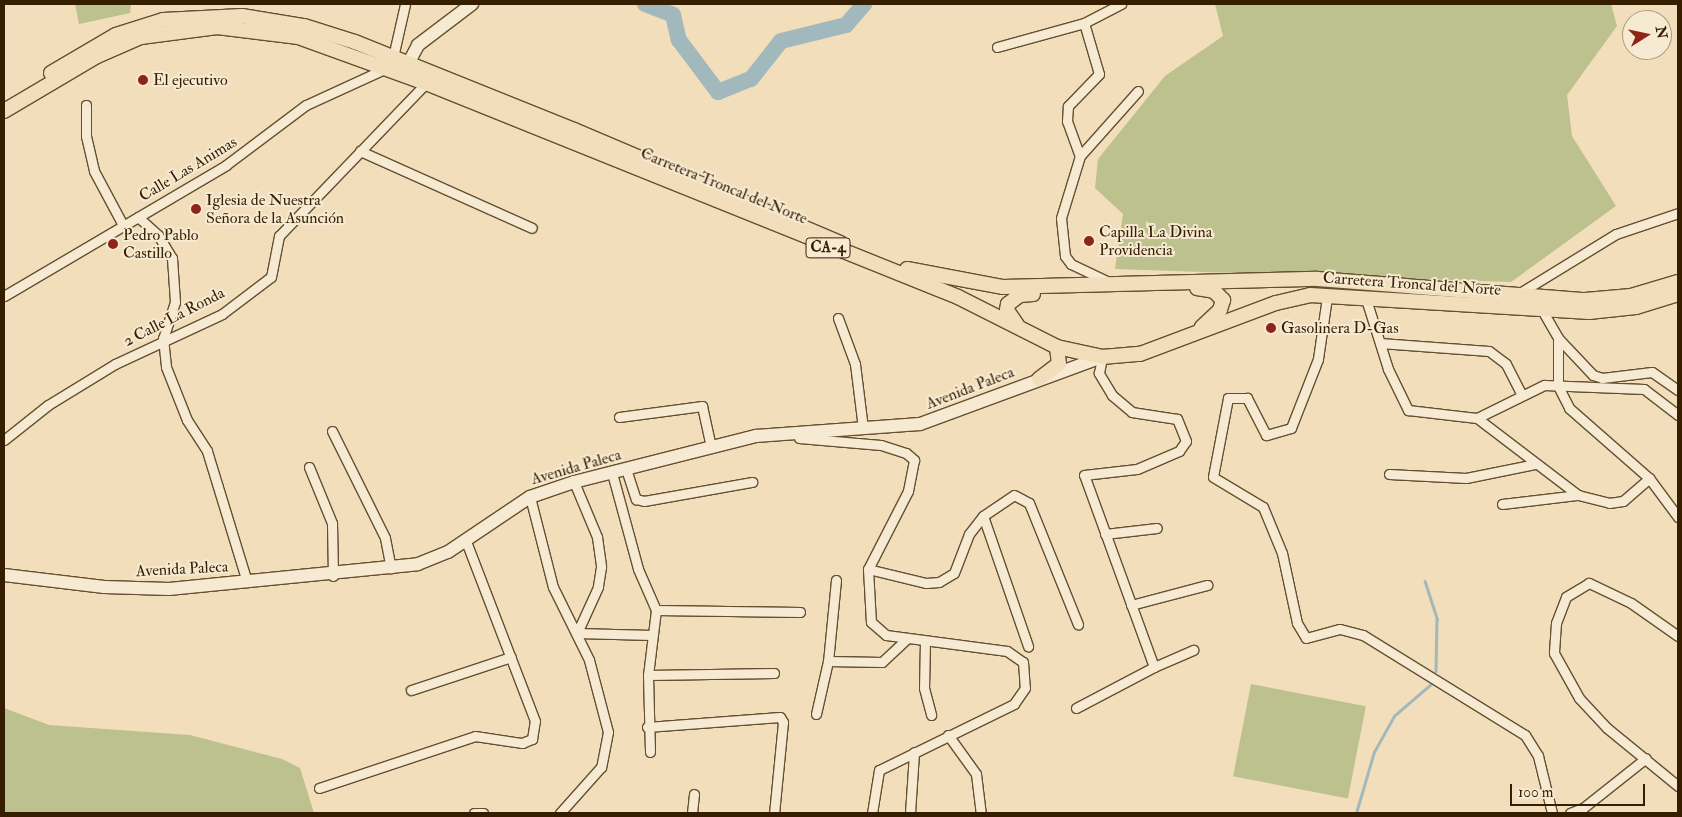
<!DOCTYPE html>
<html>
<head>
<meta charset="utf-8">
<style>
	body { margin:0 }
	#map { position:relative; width:1682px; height:817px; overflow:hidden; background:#f2debb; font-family:"IM FELL Double Pica",serif }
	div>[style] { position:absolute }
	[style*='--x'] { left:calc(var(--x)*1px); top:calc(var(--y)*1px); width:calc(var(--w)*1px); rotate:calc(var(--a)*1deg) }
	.green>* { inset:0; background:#bdc18e; transform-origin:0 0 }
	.stream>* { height:2.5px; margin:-1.25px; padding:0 1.25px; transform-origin:1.25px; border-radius:1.25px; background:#a1b9bc }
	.river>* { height:16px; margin:-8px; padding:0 8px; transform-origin:8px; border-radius:8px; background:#a1b9bc }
	.roads { filter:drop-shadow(1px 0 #654f2f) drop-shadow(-1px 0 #654f2f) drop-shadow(0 1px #654f2f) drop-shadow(0 -1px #654f2f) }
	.street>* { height:9px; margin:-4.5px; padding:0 4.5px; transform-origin:4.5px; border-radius:4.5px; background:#f7ead3 }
	.secondary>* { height:12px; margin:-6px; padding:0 6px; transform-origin:6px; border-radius:6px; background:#f7ead3 }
	.primary>* { height:14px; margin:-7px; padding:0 7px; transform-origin:7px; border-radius:7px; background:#f2debb }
	.dots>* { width:14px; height:14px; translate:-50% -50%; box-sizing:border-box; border:2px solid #f7ead3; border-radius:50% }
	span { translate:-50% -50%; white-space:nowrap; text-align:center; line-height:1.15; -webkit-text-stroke:4px #f7ead3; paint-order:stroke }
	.shield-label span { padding:1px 4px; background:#f7ead3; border:1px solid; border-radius:4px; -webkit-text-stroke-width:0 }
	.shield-label { font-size:15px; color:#361f00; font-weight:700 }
	.poi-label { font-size:16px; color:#361f00 }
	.left { translate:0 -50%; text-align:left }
	.street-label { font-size:16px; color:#361f00 }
	.frame { position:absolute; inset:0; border:5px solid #361f00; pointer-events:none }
	.north { position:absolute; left:1622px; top:10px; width:50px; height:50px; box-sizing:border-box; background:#f7ead3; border:1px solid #aa997f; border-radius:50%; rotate:80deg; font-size:14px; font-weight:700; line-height:20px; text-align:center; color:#361f00 }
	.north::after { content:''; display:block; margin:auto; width:18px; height:22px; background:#8f2418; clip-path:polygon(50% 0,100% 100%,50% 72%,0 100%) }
	.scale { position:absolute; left:1510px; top:784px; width:135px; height:22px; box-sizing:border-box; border:2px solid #361f00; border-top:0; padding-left:6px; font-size:15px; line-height:18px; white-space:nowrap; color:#361f00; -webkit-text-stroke:4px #f7ead3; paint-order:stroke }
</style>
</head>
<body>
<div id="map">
	<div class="green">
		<i style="clip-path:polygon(75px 4px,131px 4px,130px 13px,79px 24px)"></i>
		<i style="clip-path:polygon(1215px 4px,1611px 4px,1617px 26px,1567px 95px,1572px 136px,1616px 206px,1511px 282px,1115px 269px,1123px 214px,1095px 188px,1098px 159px,1165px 76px,1223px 36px)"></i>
		<i style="left:1251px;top:684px;width:117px;height:94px;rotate:11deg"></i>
		<i style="clip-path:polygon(4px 708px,49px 725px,190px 735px,282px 759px,300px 768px,314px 813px,4px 813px)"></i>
	</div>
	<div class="stream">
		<i style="--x:1425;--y:581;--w:40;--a:72"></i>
		<i style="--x:1437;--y:619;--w:52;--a:91.1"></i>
		<i style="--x:1356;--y:813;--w:64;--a:-73.6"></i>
		<i style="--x:1374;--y:752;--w:41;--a:-60.9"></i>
		<i style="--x:1394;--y:716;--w:49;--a:-40.9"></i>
	</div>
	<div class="river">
		<i style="--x:645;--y:4;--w:30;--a:21"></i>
		<i style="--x:673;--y:15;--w:26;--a:77"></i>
		<i style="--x:679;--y:40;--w:65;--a:53.1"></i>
		<i style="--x:718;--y:92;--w:35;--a:-22"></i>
		<i style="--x:751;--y:79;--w:48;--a:-51.7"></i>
		<i style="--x:781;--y:41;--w:67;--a:-13.8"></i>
		<i style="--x:846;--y:25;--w:28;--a:-49"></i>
	</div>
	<div class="roads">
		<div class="street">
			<i style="--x:1084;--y:23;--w:42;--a:-27.2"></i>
			<i style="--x:997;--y:47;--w:90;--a:-15.4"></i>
			<i style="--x:1084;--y:23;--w:53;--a:73.6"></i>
			<i style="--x:1099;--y:74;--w:45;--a:134.1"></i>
			<i style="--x:1068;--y:106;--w:15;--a:94"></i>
			<i style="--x:1067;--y:121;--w:37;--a:70"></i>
			<i style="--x:393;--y:57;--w:54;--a:-77.2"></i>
			<i style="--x:86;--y:105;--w:31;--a:90"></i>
			<i style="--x:86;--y:136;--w:36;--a:77"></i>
			<i style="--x:94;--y:171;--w:61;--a:61.8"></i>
			<i style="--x:360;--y:151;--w:188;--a:24.1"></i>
			<i style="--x:138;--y:217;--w:27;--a:42"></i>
			<i style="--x:158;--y:235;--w:27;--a:59"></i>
			<i style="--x:172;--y:258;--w:44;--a:86.1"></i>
			<i style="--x:175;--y:302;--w:38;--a:108"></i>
			<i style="--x:163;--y:338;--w:29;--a:84"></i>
			<i style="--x:166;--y:367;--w:57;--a:68.4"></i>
			<i style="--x:187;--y:420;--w:37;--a:57"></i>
			<i style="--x:207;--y:451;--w:137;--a:73"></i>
			<i style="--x:1109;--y:282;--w:42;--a:-154.7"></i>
			<i style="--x:1071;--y:264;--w:10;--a:-127"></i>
			<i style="--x:1065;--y:256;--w:38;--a:-96"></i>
			<i style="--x:1061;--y:218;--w:65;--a:-73"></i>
			<i style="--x:1080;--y:156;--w:87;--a:-48.3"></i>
			<i style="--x:1518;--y:294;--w:115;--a:-31.5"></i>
			<i style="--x:1616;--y:234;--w:65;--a:-18.7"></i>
			<i style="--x:4;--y:296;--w:258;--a:-30.5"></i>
			<i style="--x:226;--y:165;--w:100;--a:-36.9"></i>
			<i style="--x:306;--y:105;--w:89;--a:-24.6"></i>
			<i style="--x:1365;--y:296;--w:77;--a:72.5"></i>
			<i style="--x:1388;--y:369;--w:46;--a:64"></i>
			<i style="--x:1408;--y:410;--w:69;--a:6.6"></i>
			<i style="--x:1477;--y:418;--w:75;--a:-26.2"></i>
			<i style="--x:1544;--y:385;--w:100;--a:2.3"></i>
			<i style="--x:1644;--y:389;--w:43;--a:37.4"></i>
			<i style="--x:1327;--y:297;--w:63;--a:98.3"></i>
			<i style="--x:1318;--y:359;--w:74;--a:111.4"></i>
			<i style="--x:1291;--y:428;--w:26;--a:164"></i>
			<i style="--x:1266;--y:435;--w:42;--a:-117.2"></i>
			<i style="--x:1247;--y:398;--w:19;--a:180"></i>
			<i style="--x:1228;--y:398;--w:80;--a:100.8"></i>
			<i style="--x:1213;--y:477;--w:58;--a:31"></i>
			<i style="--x:1263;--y:507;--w:50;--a:67.6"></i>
			<i style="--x:1282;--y:553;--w:72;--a:77.9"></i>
			<i style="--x:1297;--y:623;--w:17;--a:59"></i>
			<i style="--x:1306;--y:638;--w:35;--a:-15"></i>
			<i style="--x:1340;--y:629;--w:24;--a:15"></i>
			<i style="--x:1363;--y:635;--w:190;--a:31.7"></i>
			<i style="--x:1525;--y:735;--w:25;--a:58"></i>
			<i style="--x:1538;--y:756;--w:59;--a:76.2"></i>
			<i style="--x:1542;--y:310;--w:32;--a:60"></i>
			<i style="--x:1558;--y:338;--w:51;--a:46.6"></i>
			<i style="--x:1593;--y:375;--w:9;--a:18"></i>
			<i style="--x:1602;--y:378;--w:50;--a:-6.8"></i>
			<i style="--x:1652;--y:372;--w:32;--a:35"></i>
			<i style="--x:838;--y:318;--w:49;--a:69.7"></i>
			<i style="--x:855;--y:364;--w:64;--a:82.9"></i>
			<i style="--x:1558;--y:338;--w:48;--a:90"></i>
			<i style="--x:1558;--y:386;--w:25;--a:63"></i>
			<i style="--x:1569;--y:408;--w:106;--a:41.2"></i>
			<i style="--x:1649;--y:478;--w:49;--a:53.4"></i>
			<i style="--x:1380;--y:343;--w:109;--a:4.2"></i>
			<i style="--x:1489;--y:351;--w:21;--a:37"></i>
			<i style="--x:1506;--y:364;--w:34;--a:63"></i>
			<i style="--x:619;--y:417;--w:84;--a:-7.5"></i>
			<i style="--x:702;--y:406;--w:42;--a:77.6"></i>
			<i style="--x:1477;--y:418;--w:127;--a:37.3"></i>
			<i style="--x:1578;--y:495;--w:32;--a:14"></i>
			<i style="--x:1609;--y:503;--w:14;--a:-8"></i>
			<i style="--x:1623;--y:501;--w:35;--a:-41"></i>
			<i style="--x:332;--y:431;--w:119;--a:63.6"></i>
			<i style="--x:385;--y:538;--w:31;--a:79"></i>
			<i style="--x:799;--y:438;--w:82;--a:4.9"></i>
			<i style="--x:881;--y:445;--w:26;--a:18"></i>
			<i style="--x:906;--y:453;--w:11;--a:41"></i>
			<i style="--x:914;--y:460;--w:32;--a:101"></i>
			<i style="--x:908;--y:491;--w:88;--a:117.1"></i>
			<i style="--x:868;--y:569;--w:53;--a:86.8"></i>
			<i style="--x:871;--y:622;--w:20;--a:41"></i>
			<i style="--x:886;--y:635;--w:122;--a:7.5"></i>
			<i style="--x:1007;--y:651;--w:19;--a:35"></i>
			<i style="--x:1023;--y:662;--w:26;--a:86"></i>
			<i style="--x:1025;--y:688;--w:19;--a:125"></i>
			<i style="--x:1014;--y:704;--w:150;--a:153.9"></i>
			<i style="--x:879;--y:770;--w:44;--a:99.2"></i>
			<i style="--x:4;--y:440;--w:56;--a:-38.5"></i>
			<i style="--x:48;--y:405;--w:79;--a:-31.5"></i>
			<i style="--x:115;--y:364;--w:118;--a:-25"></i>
			<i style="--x:222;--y:314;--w:61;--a:-37.1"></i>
			<i style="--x:271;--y:277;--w:42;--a:-79"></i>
			<i style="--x:279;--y:236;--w:212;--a:-46.1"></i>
			<i style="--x:309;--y:467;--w:61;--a:67.7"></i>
			<i style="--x:332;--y:523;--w:53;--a:88.9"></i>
			<i style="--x:626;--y:469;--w:32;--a:72"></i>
			<i style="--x:636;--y:499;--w:8;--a:14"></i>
			<i style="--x:644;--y:501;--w:110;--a:-10"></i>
			<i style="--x:612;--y:473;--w:99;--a:74.8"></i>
			<i style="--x:638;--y:569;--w:45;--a:66.3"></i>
			<i style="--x:656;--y:610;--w:65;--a:97"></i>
			<i style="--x:648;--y:675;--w:77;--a:88.5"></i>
			<i style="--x:1389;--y:474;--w:77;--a:3"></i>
			<i style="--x:1466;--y:478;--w:70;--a:-11.5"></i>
			<i style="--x:574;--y:482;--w:60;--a:67.3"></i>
			<i style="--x:597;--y:537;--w:30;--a:82"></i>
			<i style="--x:601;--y:567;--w:20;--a:99"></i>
			<i style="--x:598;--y:587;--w:51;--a:114.5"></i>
			<i style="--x:577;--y:633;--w:75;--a:1.5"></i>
			<i style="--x:530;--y:497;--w:93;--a:75.7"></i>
			<i style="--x:553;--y:587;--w:81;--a:63.7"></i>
			<i style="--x:589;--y:660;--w:74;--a:75.2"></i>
			<i style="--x:608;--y:732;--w:36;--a:101"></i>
			<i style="--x:601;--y:767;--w:62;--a:131.7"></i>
			<i style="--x:1502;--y:504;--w:77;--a:-6.8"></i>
			<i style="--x:983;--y:516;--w:138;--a:70.9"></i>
			<i style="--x:1105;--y:534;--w:52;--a:-6.6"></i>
			<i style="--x:868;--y:569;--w:60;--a:13.6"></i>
			<i style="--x:926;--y:583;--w:13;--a:-4"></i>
			<i style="--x:939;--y:582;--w:17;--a:-31"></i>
			<i style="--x:954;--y:573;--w:42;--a:-69"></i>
			<i style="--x:969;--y:534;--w:23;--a:-52"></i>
			<i style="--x:983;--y:516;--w:37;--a:-34"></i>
			<i style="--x:1014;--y:495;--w:17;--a:28"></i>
			<i style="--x:1029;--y:503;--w:131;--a:68"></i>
			<i style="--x:836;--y:580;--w:81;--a:95.6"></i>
			<i style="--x:828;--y:661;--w:54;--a:1.1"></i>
			<i style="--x:882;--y:662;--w:34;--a:-43"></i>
			<i style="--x:1131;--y:605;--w:79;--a:-14.7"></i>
			<i style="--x:656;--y:610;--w:144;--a:0.8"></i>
			<i style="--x:1678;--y:636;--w:57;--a:-144.9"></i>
			<i style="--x:1631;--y:603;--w:47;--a:-154.5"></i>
			<i style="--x:1589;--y:583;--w:27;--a:149"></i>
			<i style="--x:1566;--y:597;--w:28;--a:111"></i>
			<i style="--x:1556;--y:623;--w:30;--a:94"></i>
			<i style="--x:1554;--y:653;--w:51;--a:60.9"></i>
			<i style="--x:1579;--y:698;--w:41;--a:47"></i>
			<i style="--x:1607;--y:728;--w:92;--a:39.2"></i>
			<i style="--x:925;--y:641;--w:47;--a:91.2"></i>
			<i style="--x:924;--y:688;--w:28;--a:75"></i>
			<i style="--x:1154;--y:667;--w:43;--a:-23.6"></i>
			<i style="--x:648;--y:675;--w:126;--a:-0.9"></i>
			<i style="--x:411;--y:690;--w:105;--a:-18.3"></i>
			<i style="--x:1076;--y:708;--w:88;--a:-27.7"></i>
			<i style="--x:1154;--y:667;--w:204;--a:-110"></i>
			<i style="--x:1084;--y:475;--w:53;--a:-6.5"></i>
			<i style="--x:1137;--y:469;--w:46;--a:-23.2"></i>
			<i style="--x:1179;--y:451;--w:12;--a:-55"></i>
			<i style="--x:1186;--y:441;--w:24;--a:-112"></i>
			<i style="--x:1177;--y:419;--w:46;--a:-171.2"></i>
			<i style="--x:1132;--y:412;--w:26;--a:-140"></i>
			<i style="--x:1112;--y:395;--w:26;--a:-121"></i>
			<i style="--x:1099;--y:373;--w:16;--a:-79"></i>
			<i style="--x:816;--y:714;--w:54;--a:-77.2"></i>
			<i style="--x:647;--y:727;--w:133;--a:-4.3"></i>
			<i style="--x:780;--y:717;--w:6;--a:59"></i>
			<i style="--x:783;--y:722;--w:91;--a:95.6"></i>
			<i style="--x:948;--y:735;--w:48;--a:54.3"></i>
			<i style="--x:976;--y:774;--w:39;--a:83"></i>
			<i style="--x:319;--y:788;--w:164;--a:-18.4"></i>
			<i style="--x:475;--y:736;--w:48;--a:8.5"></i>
			<i style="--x:522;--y:743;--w:11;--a:-22"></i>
			<i style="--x:532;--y:739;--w:18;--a:-81"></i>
			<i style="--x:535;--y:721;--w:193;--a:-111"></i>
			<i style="--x:474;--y:813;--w:9;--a:0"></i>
			<i style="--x:692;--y:813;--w:19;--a:-84"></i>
			<i style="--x:910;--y:813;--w:61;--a:-86.2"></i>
			<i style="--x:1570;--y:813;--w:14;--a:-21"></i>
			<i style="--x:1583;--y:808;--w:80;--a:-38.4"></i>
		</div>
		<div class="secondary">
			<i style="--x:408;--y:64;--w:21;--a:-62"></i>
			<i style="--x:418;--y:45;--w:68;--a:-37.2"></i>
			<i style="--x:4;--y:575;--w:101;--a:6.8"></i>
			<i style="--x:104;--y:587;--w:65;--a:1.8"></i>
			<i style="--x:169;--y:589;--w:250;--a:-5.7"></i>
			<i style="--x:418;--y:564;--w:32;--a:-22"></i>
			<i style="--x:448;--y:552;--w:99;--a:-33.9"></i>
			<i style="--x:530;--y:497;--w:46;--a:-18.8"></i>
			<i style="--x:574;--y:482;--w:188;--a:-14.2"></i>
			<i style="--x:756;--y:436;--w:164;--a:-4.2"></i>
			<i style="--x:920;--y:424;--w:194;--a:-20.2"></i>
		</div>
		<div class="primary">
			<i style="--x:51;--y:73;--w:75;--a:-30.3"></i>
			<i style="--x:116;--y:35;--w:49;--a:-17.7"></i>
			<i style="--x:163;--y:20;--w:79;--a:-2.9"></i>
			<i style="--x:242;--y:16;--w:63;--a:9.2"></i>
			<i style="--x:304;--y:26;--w:53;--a:17.4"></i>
			<i style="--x:355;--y:42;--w:236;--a:21.9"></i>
			<i style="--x:574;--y:130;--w:289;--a:23"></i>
			<i style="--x:4;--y:111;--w:108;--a:-30.6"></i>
			<i style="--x:97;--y:56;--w:48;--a:-23.4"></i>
			<i style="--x:141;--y:37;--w:77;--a:-7.5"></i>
			<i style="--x:217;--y:27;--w:82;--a:7"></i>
			<i style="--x:298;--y:37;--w:136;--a:19.8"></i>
			<i style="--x:426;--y:83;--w:573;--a:21.91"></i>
			<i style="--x:958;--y:297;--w:111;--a:26.8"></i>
			<i style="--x:1057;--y:347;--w:46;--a:12.5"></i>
			<i style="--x:1102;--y:357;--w:38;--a:-5"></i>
			<i style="--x:1140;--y:354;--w:145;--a:-20.6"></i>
			<i style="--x:1276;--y:303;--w:35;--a:-13"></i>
			<i style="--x:1310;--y:295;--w:280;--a:3.5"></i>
			<i style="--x:1589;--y:312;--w:47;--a:-6.1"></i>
			<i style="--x:1636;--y:307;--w:44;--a:-17.2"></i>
			<i style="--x:907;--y:269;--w:98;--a:10.6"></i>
			<i style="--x:1003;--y:287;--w:314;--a:-1.5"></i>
			<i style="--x:1317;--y:279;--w:269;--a:4.5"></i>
			<i style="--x:1585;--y:300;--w:46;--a:-5"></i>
			<i style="--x:1631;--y:296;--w:49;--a:-16.6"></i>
			<i style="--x:1197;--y:288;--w:17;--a:10"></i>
			<i style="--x:1214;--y:291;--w:13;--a:45"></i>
			<i style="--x:1223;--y:300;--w:10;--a:107"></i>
			<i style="--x:1220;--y:310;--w:25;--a:137"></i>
			<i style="--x:1017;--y:325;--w:18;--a:-124"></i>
			<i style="--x:1007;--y:310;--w:6;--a:-81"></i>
			<i style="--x:1008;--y:304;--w:15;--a:-37"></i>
			<i style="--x:1020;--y:295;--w:13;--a:-4"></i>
			<i style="--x:1039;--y:379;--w:25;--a:-37"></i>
			<i style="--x:1059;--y:364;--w:17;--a:-97"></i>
		</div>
	</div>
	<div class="dots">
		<i style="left:143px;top:80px;background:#8f2418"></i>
		<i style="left:196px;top:209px;background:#8f2418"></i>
		<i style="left:1089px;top:241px;background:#8f2418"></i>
		<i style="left:113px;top:244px;background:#8f2418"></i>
		<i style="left:1271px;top:328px;background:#8f2418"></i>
	</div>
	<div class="shield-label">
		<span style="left:828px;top:248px">CA-4</span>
	</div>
	<div class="poi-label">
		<span class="left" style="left:153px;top:80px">El ejecutivo</span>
		<span class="left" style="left:206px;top:209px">Iglesia de Nuestra<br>Señora de la Asunción</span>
		<span class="left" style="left:1099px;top:241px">Capilla La Divina<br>Providencia</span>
		<span class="left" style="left:123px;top:244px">Pedro Pablo<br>Castillo</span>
		<span class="left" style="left:1281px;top:328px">Gasolinera D-Gas</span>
	</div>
	<div class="street-label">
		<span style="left:188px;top:169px;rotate:-31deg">Calle Las Animas</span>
		<span style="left:724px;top:186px;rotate:22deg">Carretera Troncal del Norte</span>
		<span style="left:1412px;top:284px;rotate:4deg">Carretera Troncal del Norte</span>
		<span style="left:174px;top:317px;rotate:-27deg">2 Calle La Ronda</span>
		<span style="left:970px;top:388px;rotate:-21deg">Avenida Paleca</span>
		<span style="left:576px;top:467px;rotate:-16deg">Avenida Paleca</span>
		<span style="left:182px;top:569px;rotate:-3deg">Avenida Paleca</span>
	</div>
	<div class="frame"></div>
	<div class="north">N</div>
	<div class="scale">100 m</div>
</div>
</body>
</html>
